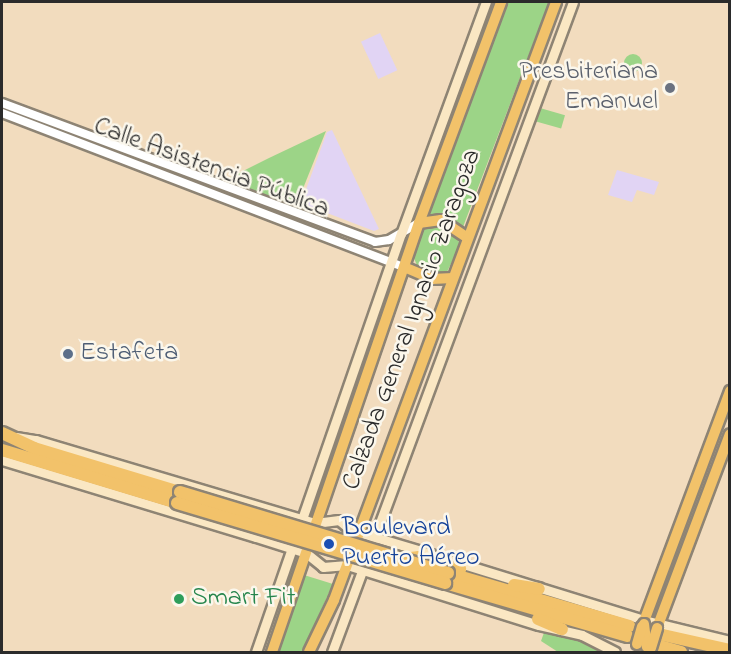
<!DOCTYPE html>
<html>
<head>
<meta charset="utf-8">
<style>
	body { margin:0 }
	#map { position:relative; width:731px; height:654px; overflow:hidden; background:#f2dcbe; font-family:"Indie Flower",sans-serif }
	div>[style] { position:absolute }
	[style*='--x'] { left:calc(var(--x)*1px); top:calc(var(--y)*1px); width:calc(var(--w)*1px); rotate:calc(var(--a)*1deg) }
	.built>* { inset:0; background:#e1d4f4; transform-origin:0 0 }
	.green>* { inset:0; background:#9cd487; transform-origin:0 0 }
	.round { border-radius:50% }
	.roads { filter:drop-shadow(2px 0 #8e8474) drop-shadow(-2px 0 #8e8474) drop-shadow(0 2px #8e8474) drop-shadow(0 -2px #8e8474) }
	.tertiary>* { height:8px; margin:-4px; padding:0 4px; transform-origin:4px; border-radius:4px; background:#fff }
	.secondary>* { height:9px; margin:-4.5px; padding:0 4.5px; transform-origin:4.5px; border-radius:4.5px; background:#fae7c3 }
	.primary>* { height:10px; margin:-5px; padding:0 5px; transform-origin:5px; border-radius:5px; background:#f2c26a }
	.motorway>* { height:12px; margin:-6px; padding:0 6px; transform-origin:6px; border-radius:6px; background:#f2c26a }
	.bridges { filter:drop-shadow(2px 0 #8e8474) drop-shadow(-2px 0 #8e8474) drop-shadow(0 2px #8e8474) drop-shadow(0 -2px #8e8474) }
	.primary-bridge>* { height:10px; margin:-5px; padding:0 5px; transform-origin:5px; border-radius:5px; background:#f2c26a }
	.motorway-bridge>* { height:12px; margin:-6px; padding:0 6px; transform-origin:6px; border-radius:6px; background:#f2c26a }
	.dots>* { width:16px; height:16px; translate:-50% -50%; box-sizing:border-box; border:3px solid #fbf7ec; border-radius:50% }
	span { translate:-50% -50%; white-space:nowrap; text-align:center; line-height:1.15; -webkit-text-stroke:5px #fbf7ec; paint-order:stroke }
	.worship-label { font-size:26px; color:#5b616d }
	.right { translate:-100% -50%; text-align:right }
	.street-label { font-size:26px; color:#2b2b2b }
	.service-label { font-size:26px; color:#4e5e75 }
	.left { translate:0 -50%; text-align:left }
	.transit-label { font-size:26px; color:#164399 }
	.leisure-label { font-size:26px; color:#27864d }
	.frame { position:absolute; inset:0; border:3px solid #2b2b2b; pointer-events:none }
</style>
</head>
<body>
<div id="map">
	<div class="built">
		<i style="left:380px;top:33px;width:41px;height:21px;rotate:65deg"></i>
		<i style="clip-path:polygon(332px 130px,379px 229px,374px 231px,301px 203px,327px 132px)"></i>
		<i style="clip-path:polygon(617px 170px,659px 182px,654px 195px,637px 190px,632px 202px,608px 195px)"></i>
	</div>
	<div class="green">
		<i style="clip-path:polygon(506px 2px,549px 2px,463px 227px,438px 214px,427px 216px)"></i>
		<i class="round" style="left:624px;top:54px;width:18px;height:18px"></i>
		<i style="left:540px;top:108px;width:26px;height:14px;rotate:16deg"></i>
		<i style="clip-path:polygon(326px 131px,296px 206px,225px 180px,269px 158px)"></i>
		<i style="clip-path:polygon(426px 223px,436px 223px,456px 234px,460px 245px,447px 272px,436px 276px,419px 270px,413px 256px)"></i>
		<i style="left:292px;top:564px;width:7px;height:94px;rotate:16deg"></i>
		<i style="clip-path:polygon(304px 575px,333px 584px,302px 652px,278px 652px)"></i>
		<i style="clip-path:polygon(545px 630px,573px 638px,601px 652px,558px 652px,541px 641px)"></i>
	</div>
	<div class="roads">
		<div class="tertiary">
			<i style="--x:2;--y:103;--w:398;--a:20.4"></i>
			<i style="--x:375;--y:242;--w:14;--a:-8"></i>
			<i style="--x:389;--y:240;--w:34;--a:-30"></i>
			<i style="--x:2;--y:113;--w:430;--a:21"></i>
		</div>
		<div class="secondary">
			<i style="--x:16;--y:437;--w:20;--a:9"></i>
			<i style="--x:36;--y:440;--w:291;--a:16.6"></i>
			<i style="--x:315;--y:523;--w:24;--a:-7"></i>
			<i style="--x:339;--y:520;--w:16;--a:40"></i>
			<i style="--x:351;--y:530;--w:84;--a:16.7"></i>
			<i style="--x:2;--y:460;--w:265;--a:16.9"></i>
			<i style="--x:256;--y:537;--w:52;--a:17.7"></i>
			<i style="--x:306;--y:553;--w:22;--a:39"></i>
			<i style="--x:323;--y:567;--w:24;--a:-5"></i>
			<i style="--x:347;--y:565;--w:201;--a:17.4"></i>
			<i style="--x:539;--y:625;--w:44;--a:13.1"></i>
			<i style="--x:582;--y:635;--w:37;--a:27"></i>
			<i style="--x:450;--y:560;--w:203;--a:17.2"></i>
			<i style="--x:644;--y:620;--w:89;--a:13.7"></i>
			<i style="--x:256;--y:652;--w:442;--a:-70.9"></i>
			<i style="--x:401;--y:234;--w:247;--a:-69.9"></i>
			<i style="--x:332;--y:652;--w:693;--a:-69.66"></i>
		</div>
		<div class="primary">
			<i style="--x:419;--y:223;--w:22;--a:-8"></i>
			<i style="--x:441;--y:220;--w:32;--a:34"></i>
			<i style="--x:404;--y:267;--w:30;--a:23"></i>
			<i style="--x:432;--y:279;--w:21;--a:-3"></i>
			<i style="--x:643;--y:624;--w:249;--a:-69.5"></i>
			<i style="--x:657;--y:628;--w:207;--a:-69.4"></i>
			<i style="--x:272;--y:652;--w:453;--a:-71.1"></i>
			<i style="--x:419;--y:223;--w:236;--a:-69.6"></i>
			<i style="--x:309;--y:652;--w:58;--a:-64.3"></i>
			<i style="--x:334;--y:600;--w:638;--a:-69.63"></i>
		</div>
		<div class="motorway">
			<i style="--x:2;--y:433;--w:35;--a:25"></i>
			<i style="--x:34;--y:448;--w:152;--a:16.8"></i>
			<i style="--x:2;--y:450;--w:183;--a:16.8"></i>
			<i style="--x:403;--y:559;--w:16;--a:-7"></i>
			<i style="--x:419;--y:557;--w:43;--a:16.3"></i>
			<i style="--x:448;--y:573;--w:189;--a:16.3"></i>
			<i style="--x:445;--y:583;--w:190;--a:16.2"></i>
			<i style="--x:514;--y:585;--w:25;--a:9"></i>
			<i style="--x:538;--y:619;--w:26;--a:23"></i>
			<i style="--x:663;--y:635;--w:69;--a:12.6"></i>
			<i style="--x:660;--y:646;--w:22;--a:16"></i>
		</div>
	</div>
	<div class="bridges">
		<div class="primary-bridge">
			<i style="--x:644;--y:624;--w:23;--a:83"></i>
			<i style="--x:637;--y:644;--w:18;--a:-74"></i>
			<i style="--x:651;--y:648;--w:21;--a:-73"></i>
		</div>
		<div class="motorway-bridge">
			<i style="--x:180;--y:492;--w:280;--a:16.8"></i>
			<i style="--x:177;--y:503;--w:280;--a:16.6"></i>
		</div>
	</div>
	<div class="dots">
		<i style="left:670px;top:88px;background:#6b7280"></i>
		<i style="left:68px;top:354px;background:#5c6f8a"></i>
		<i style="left:329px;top:544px;background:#1a4fb4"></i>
		<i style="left:179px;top:599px;background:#2e9e5b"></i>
	</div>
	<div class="worship-label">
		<span class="right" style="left:658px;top:88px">Presbiteriana<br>Emanuel</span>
	</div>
	<div class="street-label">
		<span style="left:211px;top:169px;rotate:20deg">Calle Asistencia Pública</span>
		<span style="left:413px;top:320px;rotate:-70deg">Calzada General Ignacio Zaragoza</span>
	</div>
	<div class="service-label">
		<span class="left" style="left:80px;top:354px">Estafeta</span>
	</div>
	<div class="transit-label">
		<span class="left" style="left:342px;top:544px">Boulevard<br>Puerto Aéreo</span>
	</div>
	<div class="leisure-label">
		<span class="left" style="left:191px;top:599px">Smart Fit</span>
	</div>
	<div class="frame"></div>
</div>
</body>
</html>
